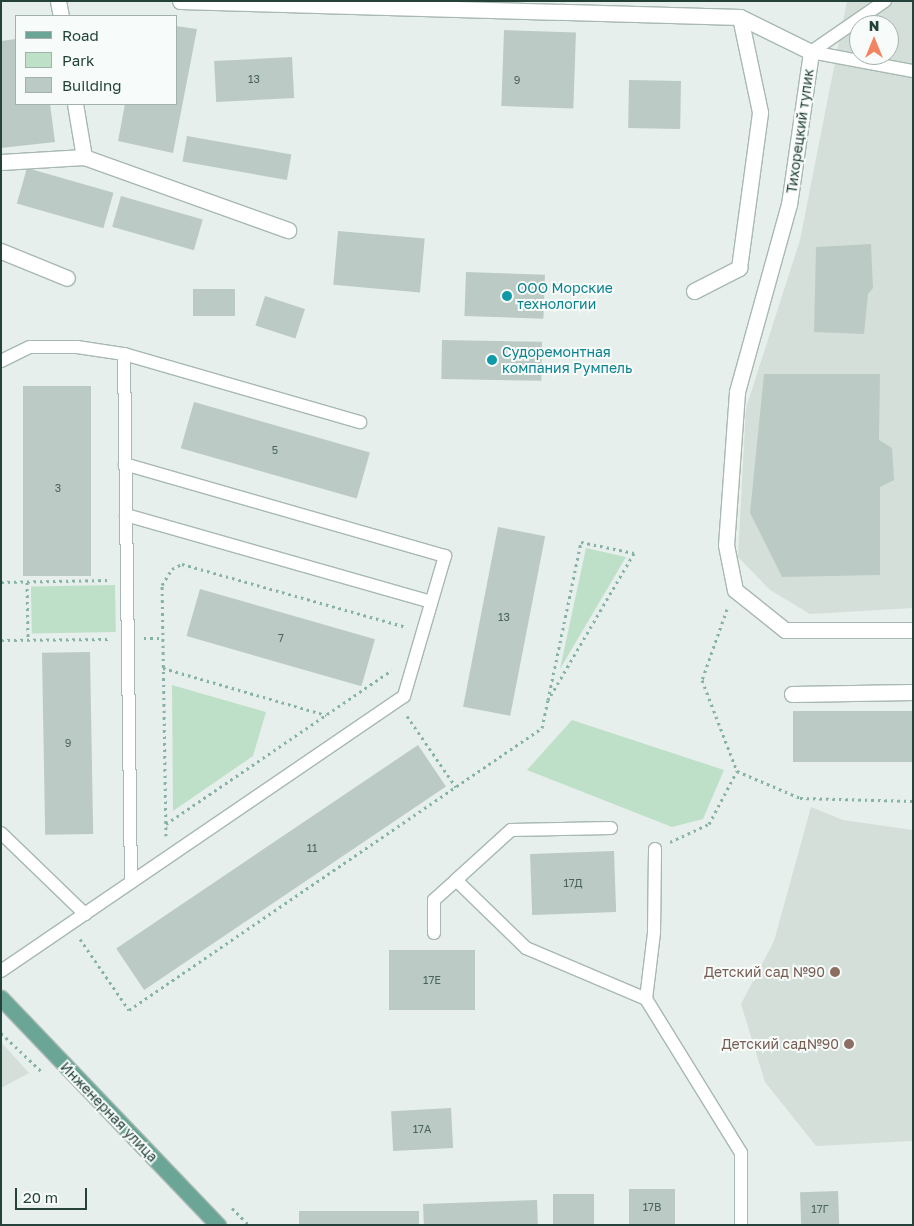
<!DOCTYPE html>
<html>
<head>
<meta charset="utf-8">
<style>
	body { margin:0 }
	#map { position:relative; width:914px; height:1226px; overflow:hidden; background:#e6efeb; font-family:"Golos Text",sans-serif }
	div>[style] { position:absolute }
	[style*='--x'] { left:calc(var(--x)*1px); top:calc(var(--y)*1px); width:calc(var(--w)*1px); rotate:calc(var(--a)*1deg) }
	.built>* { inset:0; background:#d4dfda }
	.green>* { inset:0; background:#bfe0c8; transform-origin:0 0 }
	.building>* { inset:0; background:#bbcac4; transform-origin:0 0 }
	.path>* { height:3px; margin-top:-1.5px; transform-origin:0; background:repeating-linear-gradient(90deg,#86b3a5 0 2.5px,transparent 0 6.5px) }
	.roads { filter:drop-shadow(1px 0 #a8b8b2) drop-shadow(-1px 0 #a8b8b2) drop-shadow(0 1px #a8b8b2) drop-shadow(0 -1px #a8b8b2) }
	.lane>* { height:12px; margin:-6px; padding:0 6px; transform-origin:6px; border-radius:6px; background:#fff }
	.street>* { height:15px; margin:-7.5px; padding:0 7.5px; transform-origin:7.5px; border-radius:7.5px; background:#fff }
	.primary>* { height:15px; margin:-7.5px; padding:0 7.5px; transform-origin:7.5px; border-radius:7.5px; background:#6aa596 }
	.dots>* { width:14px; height:14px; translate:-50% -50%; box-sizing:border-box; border:2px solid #f7fbf9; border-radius:50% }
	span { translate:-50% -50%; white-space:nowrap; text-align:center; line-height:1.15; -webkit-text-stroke:4px #f7fbf9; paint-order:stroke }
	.number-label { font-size:11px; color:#4a645c }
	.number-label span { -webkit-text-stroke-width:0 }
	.street-label { font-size:14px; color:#24423a }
	.culture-label { font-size:14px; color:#0d838f }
	.left { translate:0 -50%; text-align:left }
	.education-label { font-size:14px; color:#785e54 }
	.right { translate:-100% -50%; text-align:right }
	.frame { position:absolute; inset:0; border:2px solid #24423a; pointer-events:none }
	.legend { position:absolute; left:15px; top:15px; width:162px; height:90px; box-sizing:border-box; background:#f7fbf9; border:1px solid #a3b1ad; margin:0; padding:6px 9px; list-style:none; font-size:15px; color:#24423a }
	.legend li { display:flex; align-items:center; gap:10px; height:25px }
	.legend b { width:25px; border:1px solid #a3b1ad }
	.north { position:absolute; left:849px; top:15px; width:50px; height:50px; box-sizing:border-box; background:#f7fbf9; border:1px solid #a3b1ad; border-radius:50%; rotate:0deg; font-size:14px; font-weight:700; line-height:20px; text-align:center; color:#24423a }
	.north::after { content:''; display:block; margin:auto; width:18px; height:22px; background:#f4845f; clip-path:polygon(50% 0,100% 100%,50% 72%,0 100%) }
	.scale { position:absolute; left:15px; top:1188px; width:72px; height:22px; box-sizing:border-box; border:2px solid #24423a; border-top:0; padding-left:6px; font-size:15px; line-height:18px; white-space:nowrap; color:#24423a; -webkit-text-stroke:4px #f7fbf9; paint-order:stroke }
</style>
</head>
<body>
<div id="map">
	<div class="built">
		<i style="clip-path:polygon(evenodd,847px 1px,913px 1px,913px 608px,810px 614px,770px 590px,738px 557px,746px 408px,800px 240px,847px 1px,859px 25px,889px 25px,889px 55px,859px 55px,859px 25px)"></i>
		<i style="clip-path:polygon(811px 807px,843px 820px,913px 830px,913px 1141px,816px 1146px,765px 1082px,741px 1004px,774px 941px)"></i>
		<i style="clip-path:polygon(1px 1042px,29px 1073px,1px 1088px)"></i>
	</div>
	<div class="green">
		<i style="clip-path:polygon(586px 548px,626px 557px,560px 669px)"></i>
		<i style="left:115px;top:585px;width:47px;height:84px;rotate:89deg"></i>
		<i style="clip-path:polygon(172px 685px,266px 712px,253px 756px,173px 811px)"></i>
		<i style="clip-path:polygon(572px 720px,724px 770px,703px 819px,672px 827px,527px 770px)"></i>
	</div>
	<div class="building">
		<i style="clip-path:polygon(176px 26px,197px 29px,173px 153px,118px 141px,125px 104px,176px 104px)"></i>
		<i style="left:504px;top:30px;width:72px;height:76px;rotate:2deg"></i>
		<i style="clip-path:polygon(16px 39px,16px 104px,50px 104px,55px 142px,1px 148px,1px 41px)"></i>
		<i style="left:292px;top:57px;width:41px;height:78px;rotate:87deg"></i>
		<i style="left:629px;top:80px;width:52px;height:48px;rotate:1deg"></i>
		<i style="left:187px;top:136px;width:106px;height:26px;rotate:10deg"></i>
		<i style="left:27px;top:168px;width:90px;height:37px;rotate:16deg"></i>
		<i style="left:121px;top:196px;width:85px;height:32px;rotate:16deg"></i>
		<i style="left:338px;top:231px;width:87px;height:54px;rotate:5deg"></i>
		<i style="clip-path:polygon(871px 244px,873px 288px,868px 294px,864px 334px,814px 332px,816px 247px)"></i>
		<i style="left:466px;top:272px;width:79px;height:44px;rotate:2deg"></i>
		<i style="left:235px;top:289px;width:27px;height:42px;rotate:90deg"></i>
		<i style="left:265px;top:296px;width:42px;height:31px;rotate:18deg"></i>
		<i style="left:442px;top:340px;width:100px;height:39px;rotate:1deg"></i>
		<i style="clip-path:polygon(764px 374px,880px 374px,879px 440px,892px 448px,894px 480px,880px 487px,880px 575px,782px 577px,750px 513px)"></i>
		<i style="left:23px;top:386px;width:68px;height:190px"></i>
		<i style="left:194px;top:402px;width:183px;height:48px;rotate:16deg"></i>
		<i style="left:498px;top:527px;width:48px;height:183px;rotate:11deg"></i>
		<i style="left:200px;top:589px;width:182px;height:49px;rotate:16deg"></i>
		<i style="left:90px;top:652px;width:182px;height:48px;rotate:89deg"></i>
		<i style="left:913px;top:711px;width:51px;height:120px;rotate:90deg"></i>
		<i style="left:418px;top:745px;width:50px;height:364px;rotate:56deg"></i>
		<i style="left:614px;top:851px;width:61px;height:84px;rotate:88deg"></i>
		<i style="left:389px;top:950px;width:86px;height:60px"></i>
		<i style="left:451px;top:1108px;width:40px;height:60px;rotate:87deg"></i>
		<i style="left:629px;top:1189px;width:46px;height:36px"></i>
		<i style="left:838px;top:1191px;width:34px;height:38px;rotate:88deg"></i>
		<i style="left:553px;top:1194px;width:41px;height:31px"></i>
		<i style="left:537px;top:1200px;width:25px;height:114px;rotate:88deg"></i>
		<i style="left:299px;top:1211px;width:120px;height:14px"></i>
	</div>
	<div class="path">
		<i style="--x:1;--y:582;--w:110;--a:-1"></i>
		<i style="--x:27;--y:582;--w:58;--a:89"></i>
		<i style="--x:727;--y:609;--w:75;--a:109.4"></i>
		<i style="--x:702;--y:680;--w:97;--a:69"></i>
		<i style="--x:737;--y:771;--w:69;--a:23.2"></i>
		<i style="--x:800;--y:798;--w:113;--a:1.5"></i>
		<i style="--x:144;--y:638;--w:19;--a:0"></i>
		<i style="--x:1;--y:640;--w:110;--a:-0.5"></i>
		<i style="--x:163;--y:668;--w:170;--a:16.1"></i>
		<i style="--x:407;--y:716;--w:86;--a:55.4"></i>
		<i style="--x:166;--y:824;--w:273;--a:-34.3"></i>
		<i style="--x:166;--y:836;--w:251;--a:-90.9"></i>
		<i style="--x:162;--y:585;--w:19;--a:-58"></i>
		<i style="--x:172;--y:569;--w:11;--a:-27"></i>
		<i style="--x:182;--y:564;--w:233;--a:15.7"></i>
		<i style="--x:670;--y:842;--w:43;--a:-24.8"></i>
		<i style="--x:709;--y:824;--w:60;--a:-62.2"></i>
		<i style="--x:80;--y:939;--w:86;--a:55.4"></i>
		<i style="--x:129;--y:1010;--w:500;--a:-34.33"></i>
		<i style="--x:542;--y:728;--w:29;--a:-78"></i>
		<i style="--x:548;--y:700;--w:161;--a:-78.2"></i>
		<i style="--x:581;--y:542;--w:54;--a:11.7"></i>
		<i style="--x:634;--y:553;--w:170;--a:120.3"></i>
		<i style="--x:1;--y:1033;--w:55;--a:43.5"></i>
		<i style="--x:232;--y:1208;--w:24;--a:45"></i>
	</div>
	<div class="roads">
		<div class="lane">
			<i style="--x:811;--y:52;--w:104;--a:10.6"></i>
			<i style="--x:811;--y:52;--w:90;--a:-34.6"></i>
			<i style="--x:124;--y:354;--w:528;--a:89.24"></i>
			<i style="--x:1;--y:361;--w:32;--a:-26"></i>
			<i style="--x:30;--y:347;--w:47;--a:0"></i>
			<i style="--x:77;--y:347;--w:48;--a:8.5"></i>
			<i style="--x:124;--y:354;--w:246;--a:16.1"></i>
			<i style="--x:126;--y:515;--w:317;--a:15.9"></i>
			<i style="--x:611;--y:828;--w:100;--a:178.9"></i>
			<i style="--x:511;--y:830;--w:74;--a:137.7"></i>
			<i style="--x:456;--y:880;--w:98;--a:44.2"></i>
			<i style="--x:526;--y:948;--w:130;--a:23"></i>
			<i style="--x:646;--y:999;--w:181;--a:58.3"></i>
			<i style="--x:741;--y:1153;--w:72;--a:90"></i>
			<i style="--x:1;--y:833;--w:117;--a:44"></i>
			<i style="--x:434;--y:933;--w:33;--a:-90"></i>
			<i style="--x:434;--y:900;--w:30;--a:-42"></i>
			<i style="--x:1;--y:971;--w:488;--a:-34.3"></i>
			<i style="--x:404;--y:696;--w:146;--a:-73.7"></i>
			<i style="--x:445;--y:556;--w:333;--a:-164"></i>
			<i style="--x:646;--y:999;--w:66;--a:-83.1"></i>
			<i style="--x:654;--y:933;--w:84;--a:-89.3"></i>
		</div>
		<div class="street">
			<i style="--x:58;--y:1;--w:15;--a:79"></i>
			<i style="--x:180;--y:1;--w:560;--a:1.64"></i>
			<i style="--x:740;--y:17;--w:79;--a:26.2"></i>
			<i style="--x:811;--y:52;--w:154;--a:98.2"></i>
			<i style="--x:789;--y:204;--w:195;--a:105.5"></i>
			<i style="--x:737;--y:392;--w:153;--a:94.1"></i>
			<i style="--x:726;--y:545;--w:46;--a:78.7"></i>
			<i style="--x:735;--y:590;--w:64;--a:38.7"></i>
			<i style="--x:785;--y:630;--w:128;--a:0"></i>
			<i style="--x:84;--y:157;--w:217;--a:19.7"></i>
			<i style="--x:1;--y:162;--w:83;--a:-3.4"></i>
			<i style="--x:84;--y:157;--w:54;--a:-99.6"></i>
			<i style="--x:1;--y:251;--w:71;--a:22.2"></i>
			<i style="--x:694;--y:291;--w:51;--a:-27.1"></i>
			<i style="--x:739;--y:268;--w:157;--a:-82.3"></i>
			<i style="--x:760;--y:112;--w:97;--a:-101.9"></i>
			<i style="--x:792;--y:694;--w:121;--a:-0.9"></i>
		</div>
		<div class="primary">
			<i style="--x:1;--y:998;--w:314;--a:46.3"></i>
		</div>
	</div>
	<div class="dots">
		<i style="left:507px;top:296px;background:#0f9aa8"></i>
		<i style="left:492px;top:360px;background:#0f9aa8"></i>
		<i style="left:835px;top:972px;background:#8d6e63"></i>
		<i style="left:849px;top:1044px;background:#8d6e63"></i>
	</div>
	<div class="number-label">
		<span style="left:254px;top:79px">13</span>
		<span style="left:517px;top:80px">9</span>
		<span style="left:275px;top:450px">5</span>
		<span style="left:58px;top:488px">3</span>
		<span style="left:504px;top:617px">13</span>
		<span style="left:281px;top:638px">7</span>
		<span style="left:68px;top:743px">9</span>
		<span style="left:312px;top:848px">11</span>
		<span style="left:573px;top:883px">17Д</span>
		<span style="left:432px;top:980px">17Е</span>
		<span style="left:422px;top:1129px">17А</span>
		<span style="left:652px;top:1207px">17В</span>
		<span style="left:820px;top:1209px">17Г</span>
	</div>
	<div class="street-label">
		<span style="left:800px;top:131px;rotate:-82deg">Тихорецкий тупик</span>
		<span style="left:109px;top:1112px;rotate:46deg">Инженерная улица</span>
	</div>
	<div class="culture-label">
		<span class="left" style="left:517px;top:296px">ООО Морские<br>технологии</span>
		<span class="left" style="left:502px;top:360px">Судоремонтная<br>компания Румпель</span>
	</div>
	<div class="education-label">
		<span class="right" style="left:825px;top:972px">Детский сад №90</span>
		<span class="right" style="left:839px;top:1044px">Детский сад№90</span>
	</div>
	<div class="frame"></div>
	<ul class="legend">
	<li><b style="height:6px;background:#6aa596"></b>Road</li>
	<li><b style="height:14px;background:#bfe0c8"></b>Park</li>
	<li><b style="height:14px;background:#bbcac4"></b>Building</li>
	</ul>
	<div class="north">N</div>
	<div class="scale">20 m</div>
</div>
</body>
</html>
